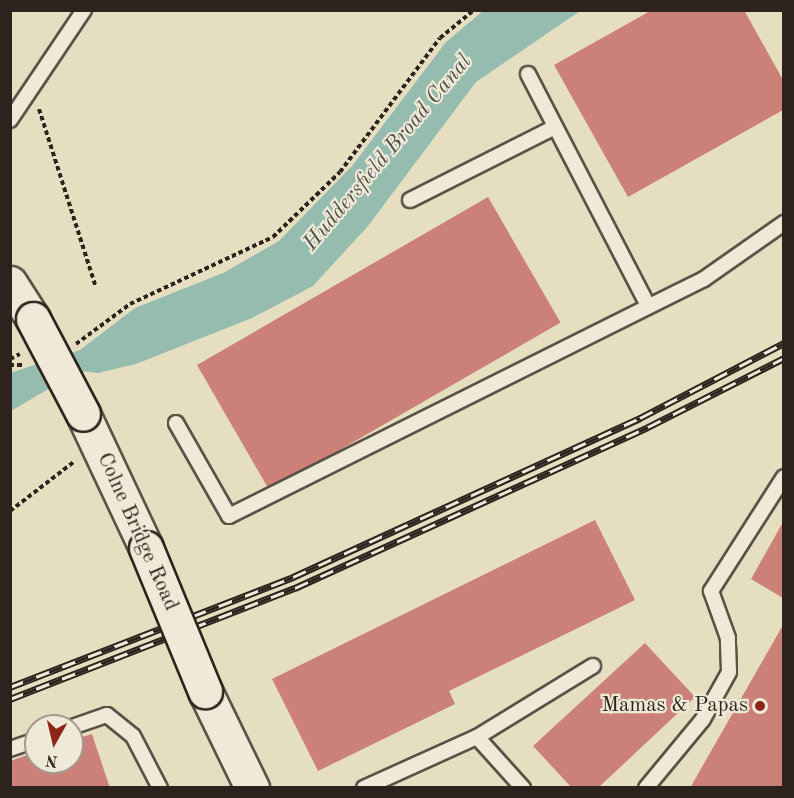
<!DOCTYPE html>
<html>
<head>
<meta charset="utf-8">
<style>
	body { margin:0 }
	#map { position:relative; width:794px; height:798px; overflow:hidden; background:#e6dec1; font-family:"Old Standard TT",serif }
	div>[style] { position:absolute }
	[style*='--x'] { left:calc(var(--x)*1px); top:calc(var(--y)*1px); width:calc(var(--w)*1px); rotate:calc(var(--a)*1deg) }
	.water>* { inset:0; background:#96bcb0 }
	.building>* { inset:0; background:#cb817a; transform-origin:0 0 }
	.path>* { height:4px; margin-top:-2px; transform-origin:0; background:repeating-linear-gradient(90deg,#2e221d 0 4.5px,transparent 0 7.5px) }
	.roads { filter:drop-shadow(2px 0 #5c5146) drop-shadow(-2px 0 #5c5146) drop-shadow(0 2px #5c5146) drop-shadow(0 -2px #5c5146) }
	.lane>* { height:14px; margin:-7px; padding:0 7px; transform-origin:7px; border-radius:7px; background:#efead7 }
	.secondary>* { height:33px; margin:-16.5px; padding:0 16.5px; transform-origin:16.5px; border-radius:16.5px; background:#efead7 }
	.rail>* { height:7px; margin-top:-3.5px; transform-origin:0; background:repeating-linear-gradient(90deg,#efead7 0 14px,#2e221d 0 28px); box-sizing:border-box; border-block:2px solid #2e221d }
	.bridges { filter:drop-shadow(2px 0 #2e221d) drop-shadow(-2px 0 #2e221d) drop-shadow(0 2px #2e221d) drop-shadow(0 -2px #2e221d) }
	.secondary-bridge>* { height:33px; margin:-16.5px; padding:0 16.5px; transform-origin:16.5px; border-radius:16.5px; background:#efead7 }
	.dots>* { width:16px; height:16px; translate:-50% -50%; box-sizing:border-box; border:3px solid #efead7; border-radius:50% }
	span { translate:-50% -50%; white-space:nowrap; text-align:center; line-height:1.15; -webkit-text-stroke:4.5px #efead7; paint-order:stroke }
	.street-label { font-size:21px; color:#2e221d }
	.poi-label { font-size:21px; color:#2e221d }
	.right { translate:-100% -50%; text-align:right }
	.water-label { font-size:22px; color:#4d5049; font-style:italic }
	.frame { position:absolute; inset:0; border:12px solid #2e221d; pointer-events:none }
	.north { position:absolute; left:24px; top:714px; width:60px; height:60px; box-sizing:border-box; background:#efead7; border:2px solid #a29a8d; border-radius:50%; rotate:188deg; font-size:16px; font-weight:700; line-height:24px; text-align:center; color:#2e221d }
	.north::after { content:''; display:block; margin:auto; width:21px; height:27px; background:#8f2418; clip-path:polygon(50% 0,100% 100%,50% 72%,0 100%) }
</style>
</head>
<body>
<div id="map">
	<div class="water">
		<i style="clip-path:polygon(483px 11px,580px 11px,476px 82px,368px 226px,313px 286px,252px 318px,136px 364px,98px 373px,79px 371px,11px 411px,10px 373px,80px 350px,135px 308px,223px 273px,279px 241px,352px 166px,446px 42px)"></i>
	</div>
	<div class="building">
		<i style="clip-path:polygon(652px 10px,744px 10px,783px 80px,783px 110px,628px 197px,554px 65px)"></i>
		<i style="left:488px;top:197px;width:145px;height:336px;rotate:60deg"></i>
		<i style="clip-path:polygon(595px 520px,635px 600px,449px 691px,455px 704px,318px 771px,272px 679px)"></i>
		<i style="clip-path:polygon(783px 522px,783px 598px,751px 579px)"></i>
		<i style="clip-path:polygon(783px 625px,783px 788px,690px 788px,718px 739px)"></i>
		<i style="clip-path:polygon(645px 643px,695px 697px,598px 788px,572px 788px,533px 746px)"></i>
		<i style="clip-path:polygon(92px 734px,110px 788px,10px 788px,10px 761px,36px 752px,36px 762px,72px 762px,72px 740px)"></i>
	</div>
	<div class="path">
		<i style="--x:39;--y:109;--w:185;--a:72.3"></i>
		<i style="--x:76;--y:344;--w:67;--a:-36.5"></i>
		<i style="--x:130;--y:304;--w:158;--a:-25.1"></i>
		<i style="--x:273;--y:237;--w:93;--a:-44.1"></i>
		<i style="--x:340;--y:172;--w:167;--a:-53.3"></i>
		<i style="--x:440;--y:38;--w:44;--a:-39.5"></i>
		<i style="--x:10;--y:359;--w:11;--a:-27"></i>
		<i style="--x:10;--y:365;--w:15;--a:0"></i>
		<i style="--x:10;--y:511;--w:82;--a:-37.6"></i>
	</div>
	<div class="roads">
		<div class="lane">
			<i style="--x:528;--y:74;--w:259;--a:62.6"></i>
			<i style="--x:10;--y:120;--w:133;--a:-56.1"></i>
			<i style="--x:410;--y:200;--w:162;--a:-26.7"></i>
			<i style="--x:176;--y:423;--w:107;--a:60.3"></i>
			<i style="--x:229;--y:516;--w:531;--a:-26.52"></i>
			<i style="--x:704;--y:279;--w:98;--a:-35"></i>
			<i style="--x:72;--y:727;--w:37;--a:-19"></i>
			<i style="--x:107;--y:715;--w:33;--a:39"></i>
			<i style="--x:133;--y:736;--w:59;--a:62.6"></i>
			<i style="--x:477;--y:737;--w:136;--a:-31.5"></i>
			<i style="--x:10;--y:749;--w:28;--a:-19"></i>
			<i style="--x:364;--y:788;--w:124;--a:-24.3"></i>
			<i style="--x:477;--y:737;--w:69;--a:48"></i>
			<i style="--x:646;--y:788;--w:89;--a:-50.4"></i>
			<i style="--x:703;--y:719;--w:54;--a:-61"></i>
			<i style="--x:729;--y:672;--w:34;--a:-92"></i>
			<i style="--x:728;--y:638;--w:50;--a:-109.9"></i>
			<i style="--x:711;--y:591;--w:135;--a:-57.4"></i>
		</div>
		<div class="secondary">
			<i style="--x:10;--y:283;--w:43;--a:57.4"></i>
			<i style="--x:83;--y:414;--w:148;--a:64.8"></i>
			<i style="--x:205;--y:691;--w:108;--a:64.1"></i>
		</div>
	</div>
	<div class="rail">
		<i style="--x:10;--y:687;--w:304;--a:-21.2"></i>
		<i style="--x:293;--y:577;--w:382;--a:-24.6"></i>
		<i style="--x:640;--y:418;--w:162;--a:-27.5"></i>
		<i style="--x:10;--y:699;--w:306;--a:-21.3"></i>
		<i style="--x:295;--y:588;--w:388;--a:-24.5"></i>
		<i style="--x:648;--y:427;--w:153;--a:-26.9"></i>
	</div>
	<div class="bridges">
		<div class="secondary-bridge">
			<i style="--x:33;--y:319;--w:107;--a:62.2"></i>
			<i style="--x:146;--y:548;--w:155;--a:67.6"></i>
		</div>
	</div>
	<div class="dots">
		<i style="left:760px;top:706px;background:#8f2418"></i>
	</div>
	<div class="street-label">
		<span style="left:137px;top:532px;rotate:66deg">Colne Bridge Road</span>
	</div>
	<div class="poi-label">
		<span class="right" style="left:748px;top:706px">Mamas &amp; Papas</span>
	</div>
	<div class="water-label">
		<span style="left:388px;top:153px;rotate:-50deg">Huddersfield Broad Canal</span>
	</div>
	<div class="frame"></div>
	<div class="north">N</div>
</div>
</body>
</html>
